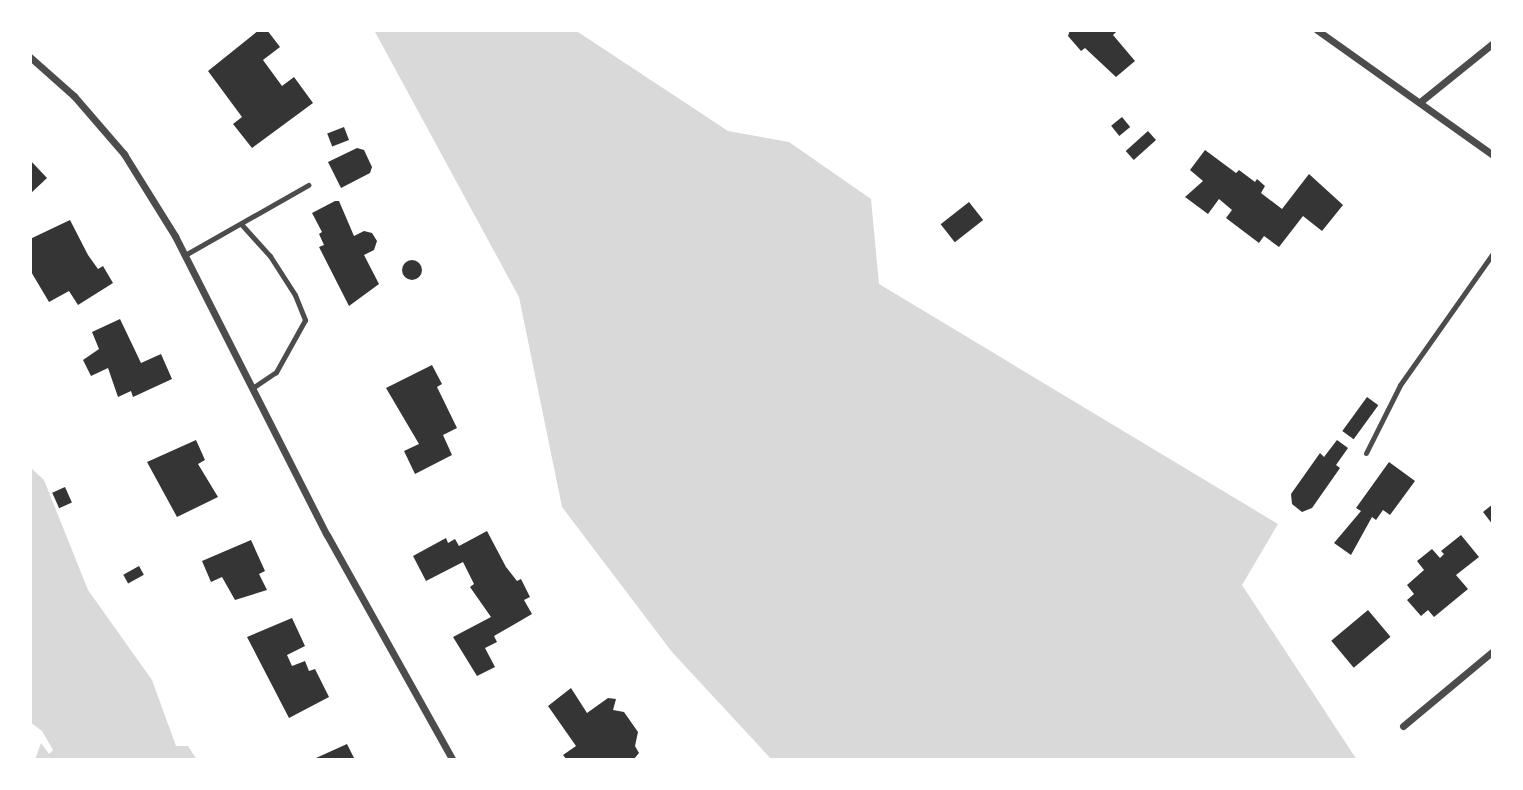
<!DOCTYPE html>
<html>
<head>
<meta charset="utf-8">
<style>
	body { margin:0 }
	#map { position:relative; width:1523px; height:790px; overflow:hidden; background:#fff; font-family:"Public Sans",sans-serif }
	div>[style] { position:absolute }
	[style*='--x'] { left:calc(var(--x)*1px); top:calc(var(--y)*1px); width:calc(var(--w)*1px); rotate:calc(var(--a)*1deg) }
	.water>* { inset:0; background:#d9d9d9 }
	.building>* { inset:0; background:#353535; transform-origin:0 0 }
	.round { border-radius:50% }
	.service>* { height:5px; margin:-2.5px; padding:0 2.5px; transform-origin:2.5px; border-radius:2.5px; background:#4c4c4c }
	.minor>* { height:7px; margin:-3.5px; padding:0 3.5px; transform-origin:3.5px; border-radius:3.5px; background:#4c4c4c }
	span { translate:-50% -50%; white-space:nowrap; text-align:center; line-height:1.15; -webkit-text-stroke:5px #fff; paint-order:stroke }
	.frame { position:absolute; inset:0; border:32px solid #fff; pointer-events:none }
</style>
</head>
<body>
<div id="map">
	<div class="water">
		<i style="clip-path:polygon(374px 30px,575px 30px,728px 131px,789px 142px,871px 199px,879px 284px,1278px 524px,1242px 585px,1357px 760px,772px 760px,672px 652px,562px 507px,519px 297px)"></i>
		<i style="clip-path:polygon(30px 467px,44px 480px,88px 590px,152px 680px,176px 746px,188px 746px,197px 760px,35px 760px,41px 743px,49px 754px,53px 750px,42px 731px,30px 722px)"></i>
	</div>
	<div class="building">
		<i style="clip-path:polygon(259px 30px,267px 30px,280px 47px,263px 60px,282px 86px,294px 77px,313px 103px,252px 148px,233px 124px,242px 117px,208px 71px)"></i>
		<i style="clip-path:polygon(1070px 30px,1118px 30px,1113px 35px,1135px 61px,1116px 77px,1085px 48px,1081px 51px,1068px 36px)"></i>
		<i style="left:1122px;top:117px;width:13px;height:14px;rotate:51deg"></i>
		<i style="left:344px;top:127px;width:14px;height:18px;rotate:69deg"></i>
		<i style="left:1148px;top:131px;width:12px;height:30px;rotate:48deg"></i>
		<i style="clip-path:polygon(357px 148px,364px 150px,372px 167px,370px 173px,341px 188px,328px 162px)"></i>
		<i style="clip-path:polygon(1205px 150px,1236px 173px,1239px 170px,1255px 182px,1257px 179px,1265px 186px,1261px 193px,1282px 209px,1309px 174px,1343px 205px,1322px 231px,1303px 216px,1279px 247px,1264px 236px,1259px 243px,1226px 218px,1232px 210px,1219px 199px,1208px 214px,1185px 197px,1203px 181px,1190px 170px)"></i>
		<i style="clip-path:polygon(30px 160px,47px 178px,30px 194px)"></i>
		<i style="clip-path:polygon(335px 201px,339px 201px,354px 236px,364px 231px,372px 233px,377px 241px,374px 250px,364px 255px,379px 284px,349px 306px,319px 247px,324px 245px,319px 234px,322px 232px,312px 213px)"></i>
		<i style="left:969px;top:202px;width:23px;height:36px;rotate:52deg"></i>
		<i style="clip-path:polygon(70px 220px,88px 255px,98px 269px,103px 266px,113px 283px,78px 305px,69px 291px,49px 302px,30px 270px,30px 239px)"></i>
		<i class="round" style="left:402px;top:260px;width:20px;height:20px"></i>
		<i style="clip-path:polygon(120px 319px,141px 363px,161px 354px,172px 379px,133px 397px,131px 391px,118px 397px,108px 368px,91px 376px,83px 360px,99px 349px,92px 332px)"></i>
		<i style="clip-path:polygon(432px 365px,442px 384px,437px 387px,457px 428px,443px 435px,452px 455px,415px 474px,404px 451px,419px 444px,386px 388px)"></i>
		<i style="left:1367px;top:397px;width:14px;height:42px;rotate:36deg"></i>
		<i style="clip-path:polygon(196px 440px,205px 460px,198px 464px,218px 497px,177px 517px,147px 462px)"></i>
		<i style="clip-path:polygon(1337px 440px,1348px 448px,1336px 465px,1340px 468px,1312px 508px,1302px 512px,1292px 504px,1291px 494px,1320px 453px,1324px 457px)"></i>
		<i style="clip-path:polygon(1389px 462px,1415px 481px,1390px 515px,1383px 510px,1376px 520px,1372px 517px,1351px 555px,1334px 543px,1361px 511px,1356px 508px)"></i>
		<i style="left:65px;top:487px;width:17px;height:14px;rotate:66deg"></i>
		<i style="clip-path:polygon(1493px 504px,1493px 525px,1483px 512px)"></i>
		<i style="clip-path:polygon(487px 531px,506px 567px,517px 581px,521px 579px,530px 597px,524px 600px,532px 614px,494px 636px,497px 642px,485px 648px,495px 667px,477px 676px,453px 637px,491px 617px,470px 587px,474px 584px,463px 562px,426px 581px,413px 556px,446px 538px,448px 543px,455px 539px,459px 546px)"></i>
		<i style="clip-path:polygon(1461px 535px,1479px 557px,1456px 575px,1468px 589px,1434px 617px,1428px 610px,1421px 616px,1407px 600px,1414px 594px,1407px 585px,1424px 570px,1417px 561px,1432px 549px,1440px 558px,1444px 554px,1441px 551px)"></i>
		<i style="clip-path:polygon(251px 540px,265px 571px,259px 574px,267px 590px,235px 600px,222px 577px,211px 582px,202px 561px)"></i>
		<i style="left:139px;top:566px;width:10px;height:18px;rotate:61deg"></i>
		<i style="left:1368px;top:610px;width:35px;height:48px;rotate:50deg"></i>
		<i style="clip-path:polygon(292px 618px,305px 646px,287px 655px,292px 666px,305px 661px,309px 671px,315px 669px,329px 697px,289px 718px,247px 637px)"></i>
		<i style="clip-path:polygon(571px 688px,587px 713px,608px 698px,616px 699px,613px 710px,624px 712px,638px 732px,635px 746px,639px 753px,633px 760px,567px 760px,563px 755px,576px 746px,548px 706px)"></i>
		<i style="clip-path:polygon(347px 744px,355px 760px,316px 760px,316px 758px)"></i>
	</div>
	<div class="service">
		<i style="--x:242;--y:225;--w:42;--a:47.9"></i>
		<i style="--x:270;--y:256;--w:46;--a:57.3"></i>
		<i style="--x:295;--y:295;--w:27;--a:68"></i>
		<i style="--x:305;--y:320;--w:60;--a:119.1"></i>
		<i style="--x:276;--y:372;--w:29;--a:146"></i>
		<i style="--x:185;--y:255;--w:142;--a:-29.6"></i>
		<i style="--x:1366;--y:453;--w:76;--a:-63.4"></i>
		<i style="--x:1400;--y:385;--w:161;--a:-54.8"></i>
	</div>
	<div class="minor">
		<i style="--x:1317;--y:30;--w:216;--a:35.4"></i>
		<i style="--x:30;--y:57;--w:59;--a:41.6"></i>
		<i style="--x:74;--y:96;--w:77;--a:49.2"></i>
		<i style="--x:124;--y:154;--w:97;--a:58.1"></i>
		<i style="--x:175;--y:236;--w:335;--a:63.1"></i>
		<i style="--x:327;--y:535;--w:258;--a:60.8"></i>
		<i style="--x:1420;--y:102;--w:94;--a:-38.9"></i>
		<i style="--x:1403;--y:726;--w:117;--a:-39.8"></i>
	</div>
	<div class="frame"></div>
</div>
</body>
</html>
